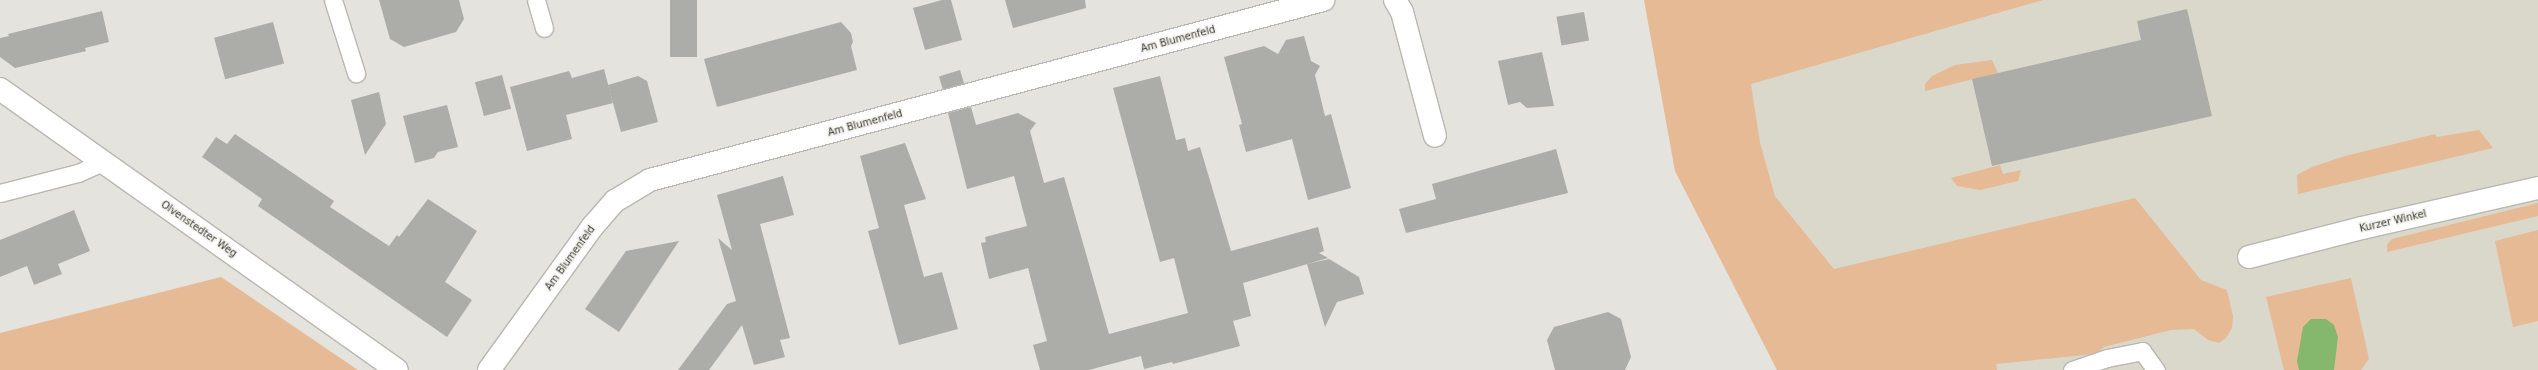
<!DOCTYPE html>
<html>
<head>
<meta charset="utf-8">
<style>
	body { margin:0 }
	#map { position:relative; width:2538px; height:370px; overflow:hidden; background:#e4e3dd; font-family:"DejaVu Sans",sans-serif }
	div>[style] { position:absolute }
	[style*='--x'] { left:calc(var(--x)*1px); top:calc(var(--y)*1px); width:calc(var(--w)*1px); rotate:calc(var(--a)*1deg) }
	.built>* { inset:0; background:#dad8cb }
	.green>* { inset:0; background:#e5ba95 }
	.water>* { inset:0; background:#85b76d }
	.building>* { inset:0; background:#acada8; transform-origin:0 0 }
	.roads { filter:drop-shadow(1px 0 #b8b7b1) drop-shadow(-1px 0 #b8b7b1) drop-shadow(0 1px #b8b7b1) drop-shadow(0 -1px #b8b7b1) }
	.lane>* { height:17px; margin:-8.5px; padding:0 8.5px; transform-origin:8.5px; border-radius:8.5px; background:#fff }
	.street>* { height:22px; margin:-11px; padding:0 11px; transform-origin:11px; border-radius:11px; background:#fff }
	span { translate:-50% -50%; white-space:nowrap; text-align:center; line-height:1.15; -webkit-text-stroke:3px #f1f0ea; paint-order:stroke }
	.street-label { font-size:10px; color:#3d3d3a }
</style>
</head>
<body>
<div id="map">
	<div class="built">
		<i style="clip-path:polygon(1730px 0,2538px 0,2538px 370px,1903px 370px,1834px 269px,1775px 196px,1760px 142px,1751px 84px)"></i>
	</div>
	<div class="green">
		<i style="clip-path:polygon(1644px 0,2043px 0,1751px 84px,1760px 142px,1775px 196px,1834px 269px,2135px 198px,2201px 280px,2227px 290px,2233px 316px,2232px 328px,2226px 338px,2219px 343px,2208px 340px,2194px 329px,2171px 330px,2104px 347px,2095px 354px,1996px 364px,1997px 370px,1777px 370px,1675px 171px)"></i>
		<i style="clip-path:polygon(1992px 60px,1998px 73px,1925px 91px,1925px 84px,1932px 76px,1955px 65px)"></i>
		<i style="clip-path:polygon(2479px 130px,2493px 148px,2298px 194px,2297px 175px,2312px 167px,2345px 156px,2435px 134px,2437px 137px)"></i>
		<i style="clip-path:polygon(2000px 165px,2003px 174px,2021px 170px,2018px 181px,1980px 190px,1957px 186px,1951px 178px)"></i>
		<i style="clip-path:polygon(2538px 203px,2538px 216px,2387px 252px,2387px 245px,2392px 239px)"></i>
		<i style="clip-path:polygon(2538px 230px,2538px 321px,2513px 327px,2495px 241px)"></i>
		<i style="clip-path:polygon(221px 277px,358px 370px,0 370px,0 333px)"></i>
		<i style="clip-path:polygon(2351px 278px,2369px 359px,2361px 370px,2284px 370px,2266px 297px)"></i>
	</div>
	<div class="water">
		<i style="clip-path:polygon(2311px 319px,2326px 319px,2334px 325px,2338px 337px,2334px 370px,2299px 370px,2297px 361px,2303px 327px)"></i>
	</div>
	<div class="building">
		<i style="clip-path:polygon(379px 0,459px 0,464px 19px,456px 32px,404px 47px,390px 39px)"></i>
		<i style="left:670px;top:0;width:27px;height:57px"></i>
		<i style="clip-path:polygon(942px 0,951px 0,962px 40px,925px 50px,913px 8px)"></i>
		<i style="clip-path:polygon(1005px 0,1085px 0,1086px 8px,1013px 28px)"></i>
		<i style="clip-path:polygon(2187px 9px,2212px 116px,1992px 166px,1972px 79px,2141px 40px,2137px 21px)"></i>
		<i style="clip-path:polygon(102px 11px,109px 42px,85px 48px,86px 51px,15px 68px,0 57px,0 38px,9px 36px,8px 34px)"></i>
		<i style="left:1584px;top:12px;width:29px;height:28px;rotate:80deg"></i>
		<i style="left:273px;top:22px;width:43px;height:61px;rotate:75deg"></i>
		<i style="clip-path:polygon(841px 22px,851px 33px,853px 42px,851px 46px,857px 70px,717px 107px,704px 59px)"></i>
		<i style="clip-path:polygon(1304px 36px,1311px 61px,1320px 66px,1315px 75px,1325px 116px,1331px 114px,1351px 188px,1308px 200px,1292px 139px,1246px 152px,1239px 125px,1242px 124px,1224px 57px,1264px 46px,1278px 54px,1286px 40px)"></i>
		<i style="clip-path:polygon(1542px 52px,1554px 106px,1527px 108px,1520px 102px,1508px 105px,1498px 61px)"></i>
		<i style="clip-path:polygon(604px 69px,613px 103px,566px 115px,572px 139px,527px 151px,510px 87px,569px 71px,572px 78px)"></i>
		<i style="left:960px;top:70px;width:14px;height:22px;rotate:73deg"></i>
		<i style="left:502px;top:75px;width:35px;height:28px;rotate:75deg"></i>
		<i style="clip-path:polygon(638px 76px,647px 81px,658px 122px,621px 132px,608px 85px)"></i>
		<i style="clip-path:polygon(1160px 76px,1176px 140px,1185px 138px,1188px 151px,1200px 147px,1231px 251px,1318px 227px,1324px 251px,1319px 253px,1328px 258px,1243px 283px,1251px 316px,1233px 321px,1240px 346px,1173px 364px,1172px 362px,1144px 369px,1141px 356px,1089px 370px,1040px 370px,1033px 345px,1047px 341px,1028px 268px,989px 279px,981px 243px,986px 242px,985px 237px,1027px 226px,1014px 176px,967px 189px,948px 113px,971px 107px,976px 125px,1018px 113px,1036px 123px,1030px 131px,1044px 183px,1064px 177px,1109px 334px,1188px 313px,1174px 258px,1160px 262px,1113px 88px)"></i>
		<i style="clip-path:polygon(379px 92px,386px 124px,365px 155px,351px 100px)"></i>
		<i style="clip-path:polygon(447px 105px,458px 147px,438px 152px,434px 158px,415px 163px,403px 116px)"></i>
		<i style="clip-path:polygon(235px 134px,334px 201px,330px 207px,389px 246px,397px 235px,399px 237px,428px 199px,477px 231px,445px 282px,472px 300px,447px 337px,258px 206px,262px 199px,202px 157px,216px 137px,227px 144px)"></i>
		<i style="clip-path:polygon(905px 143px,926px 199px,904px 205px,924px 277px,942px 272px,958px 329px,899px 345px,868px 231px,879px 228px,860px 156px)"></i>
		<i style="clip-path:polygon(1556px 149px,1568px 193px,1406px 233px,1399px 209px,1436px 199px,1432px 184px)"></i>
		<i style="clip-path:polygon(783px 176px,794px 215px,760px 224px,790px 338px,780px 340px,785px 357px,754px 365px,742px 325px,709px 370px,678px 370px,727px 304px,736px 301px,718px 238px,732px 250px,717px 195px)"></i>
		<i style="clip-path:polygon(74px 210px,90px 251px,58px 264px,62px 274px,34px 285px,27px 266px,0 277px,0 240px)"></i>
		<i style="clip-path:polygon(679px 241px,619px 332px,585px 309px,626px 251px)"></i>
		<i style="clip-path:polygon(1329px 259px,1359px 277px,1364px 294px,1337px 302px,1325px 327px,1307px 264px)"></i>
		<i style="clip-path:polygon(1608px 312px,1621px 319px,1631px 357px,1625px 370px,1555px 370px,1547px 340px,1554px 327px)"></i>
	</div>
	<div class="roads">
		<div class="lane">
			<i style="--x:333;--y:0;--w:77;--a:72.5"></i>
			<i style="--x:536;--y:0;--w:29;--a:74"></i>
			<i style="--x:0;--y:193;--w:81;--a:-14.4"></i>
			<i style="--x:78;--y:173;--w:27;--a:-24"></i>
			<i style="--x:2072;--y:370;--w:37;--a:-19"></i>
			<i style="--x:2107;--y:358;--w:36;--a:-11"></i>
			<i style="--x:2142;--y:351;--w:24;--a:54"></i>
		</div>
		<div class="street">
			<i style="--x:1395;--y:0;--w:14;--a:60"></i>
			<i style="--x:1402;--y:12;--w:128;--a:75.1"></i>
			<i style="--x:0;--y:89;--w:486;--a:35.3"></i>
			<i style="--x:2249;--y:257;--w:117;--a:-14.4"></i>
			<i style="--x:2362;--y:228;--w:180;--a:-12.8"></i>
			<i style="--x:489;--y:370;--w:178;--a:-54.2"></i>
			<i style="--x:593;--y:226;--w:33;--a:-49"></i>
			<i style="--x:615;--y:201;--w:41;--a:-31"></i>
			<i style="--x:650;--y:180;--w:697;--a:-14.97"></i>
		</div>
	</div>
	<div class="street-label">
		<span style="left:1178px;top:39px;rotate:-15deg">Am Blumenfeld</span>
		<span style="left:865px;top:123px;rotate:-15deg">Am Blumenfeld</span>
		<span style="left:2393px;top:221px;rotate:-13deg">Kurzer Winkel</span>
		<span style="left:199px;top:229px;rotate:35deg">Olvenstedter Weg</span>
		<span style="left:570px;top:258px;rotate:-54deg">Am Blumenfeld</span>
	</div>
</div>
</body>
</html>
